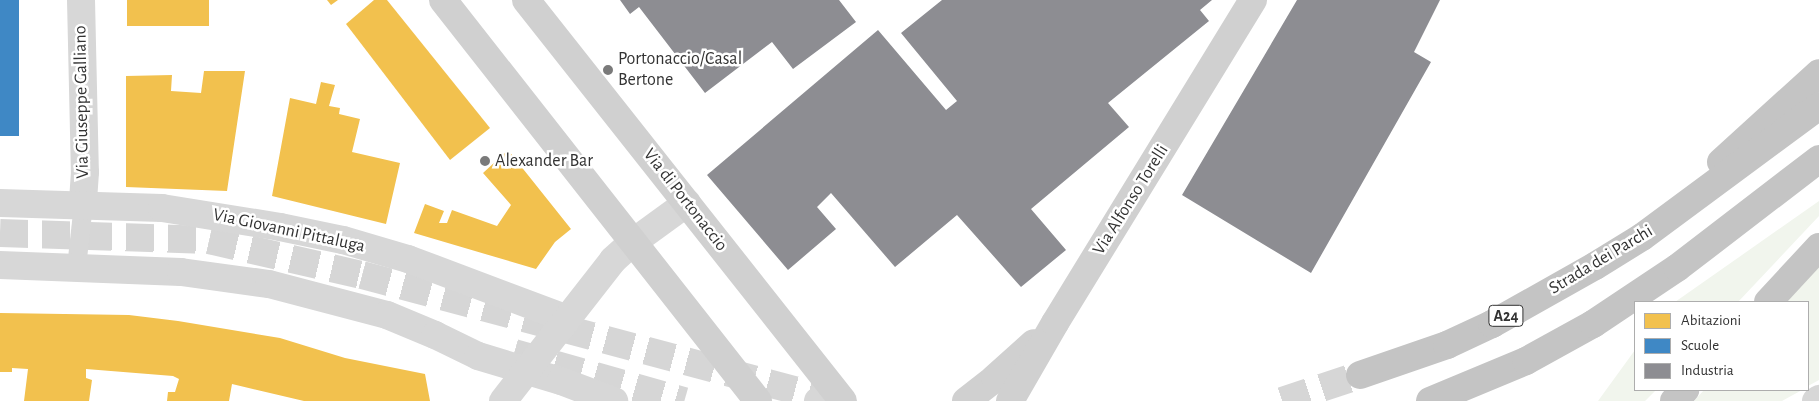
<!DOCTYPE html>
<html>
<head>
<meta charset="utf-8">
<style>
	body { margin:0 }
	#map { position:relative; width:1819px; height:401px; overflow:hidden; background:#fff; font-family:"Alegreya Sans",sans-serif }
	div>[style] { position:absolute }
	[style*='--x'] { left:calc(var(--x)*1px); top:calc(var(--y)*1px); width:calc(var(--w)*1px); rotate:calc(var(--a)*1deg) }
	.green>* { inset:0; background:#f1f5ed }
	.homes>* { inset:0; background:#f2c14e; transform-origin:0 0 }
	.schools>* { inset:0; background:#3f88c5; transform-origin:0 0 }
	.industry>* { inset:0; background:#8d8d92 }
	.motorway-tunnel>* { height:28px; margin-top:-14px; transform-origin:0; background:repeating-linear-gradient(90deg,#d6d6d6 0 28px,transparent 0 42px) }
	.service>* { height:19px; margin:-9.5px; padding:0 9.5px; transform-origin:9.5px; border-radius:9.5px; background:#d7d7d7 }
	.minor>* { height:28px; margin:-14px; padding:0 14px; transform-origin:14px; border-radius:14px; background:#d7d7d7 }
	.secondary>* { height:28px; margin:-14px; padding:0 14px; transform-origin:14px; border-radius:14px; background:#d0d0d0 }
	.motorway>* { height:28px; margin:-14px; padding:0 14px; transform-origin:14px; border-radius:14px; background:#c4c4c4 }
	.dots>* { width:14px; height:14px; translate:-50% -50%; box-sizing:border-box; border:2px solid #fff; border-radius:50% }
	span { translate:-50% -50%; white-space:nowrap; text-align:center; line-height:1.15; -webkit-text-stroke:5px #fff; paint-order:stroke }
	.shield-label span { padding:1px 4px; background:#fff; border:1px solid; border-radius:4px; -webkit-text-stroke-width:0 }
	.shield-label { font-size:16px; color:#333; font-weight:700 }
	.poi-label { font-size:18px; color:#333 }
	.left { translate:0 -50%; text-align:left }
	.street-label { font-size:18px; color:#333 }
	.legend { position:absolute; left:1634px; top:301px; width:175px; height:90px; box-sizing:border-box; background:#fff; border:1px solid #adadad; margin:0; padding:6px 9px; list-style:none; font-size:15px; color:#333 }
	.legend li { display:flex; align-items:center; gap:10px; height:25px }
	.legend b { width:25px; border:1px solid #adadad }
</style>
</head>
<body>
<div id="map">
	<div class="green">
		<i style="clip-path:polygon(1819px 201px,1819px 216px,1738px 302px,1675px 302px)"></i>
		<i style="clip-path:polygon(1819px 266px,1819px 380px,1808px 386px,1808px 302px,1785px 302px)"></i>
		<i style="clip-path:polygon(1635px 350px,1635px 390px,1656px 390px,1645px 401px,1598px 401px)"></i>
		<i style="clip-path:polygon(1704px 390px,1802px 390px,1782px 401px,1694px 401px)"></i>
	</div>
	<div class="homes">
		<i style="left:127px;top:0;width:82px;height:26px"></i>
		<i style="clip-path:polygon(327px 0,338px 0,331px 5px)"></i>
		<i style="clip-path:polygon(374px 0,387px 0,490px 128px,450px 160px,346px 24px)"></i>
		<i style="clip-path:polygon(204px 71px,245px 71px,227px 191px,126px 187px,126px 76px,172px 75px,171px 91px,201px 93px)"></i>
		<i style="clip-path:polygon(321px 82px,335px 85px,329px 106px,340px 108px,339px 114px,360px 119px,352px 152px,400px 163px,386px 224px,272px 196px,290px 98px,316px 104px)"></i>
		<i style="clip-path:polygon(508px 150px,571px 229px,555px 242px,536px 269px,414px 233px,425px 204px,444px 211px,439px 223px,447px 223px,452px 210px,497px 226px,511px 205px,483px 173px)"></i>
		<i style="clip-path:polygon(0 313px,129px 315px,178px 321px,280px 338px,345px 358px,425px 374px,430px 401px,304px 401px,232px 384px,229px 401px,167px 401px,168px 392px,175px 392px,179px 379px,173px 376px,86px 369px,86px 378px,92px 380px,89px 401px,24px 401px,28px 369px,12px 368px,12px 372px,0 372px)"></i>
	</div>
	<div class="schools">
		<i style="left:0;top:0;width:19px;height:136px"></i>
	</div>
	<div class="industry">
		<i style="clip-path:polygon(620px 0,839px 0,856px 22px,793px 69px,772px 42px,705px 93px,639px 7px,630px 14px)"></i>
		<i style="clip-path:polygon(942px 0,1212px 0,1200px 10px,1209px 21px,1108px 103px,1129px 127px,1031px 209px,1066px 250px,1021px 287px,957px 215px,895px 267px,831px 193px,817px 207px,836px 229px,788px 270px,707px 175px,878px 30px,946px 110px,957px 101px,901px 33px)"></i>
		<i style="clip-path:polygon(1297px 0,1440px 0,1414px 52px,1431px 62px,1311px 273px,1182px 195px)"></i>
	</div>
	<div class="motorway-tunnel">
		<i style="--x:0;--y:233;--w:209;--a:1.9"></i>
		<i style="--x:209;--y:240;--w:157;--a:12.9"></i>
		<i style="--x:362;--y:275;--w:489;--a:14.9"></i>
		<i style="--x:514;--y:353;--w:177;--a:15.8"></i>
		<i style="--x:1282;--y:401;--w:82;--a:-18.4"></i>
	</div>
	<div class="service">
		<i style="--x:76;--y:267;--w:63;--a:-83.7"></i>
	</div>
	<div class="minor">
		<i style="--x:81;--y:0;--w:172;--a:88.7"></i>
		<i style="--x:85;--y:172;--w:32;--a:94"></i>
		<i style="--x:0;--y:203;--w:162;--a:1.8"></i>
		<i style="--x:162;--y:208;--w:120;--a:9.1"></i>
		<i style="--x:280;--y:227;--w:64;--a:11.7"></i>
		<i style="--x:343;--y:240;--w:68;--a:16.3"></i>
		<i style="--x:408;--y:259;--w:168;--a:20.6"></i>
		<i style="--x:0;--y:265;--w:181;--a:2.2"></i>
		<i style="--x:181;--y:272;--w:89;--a:7.8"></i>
		<i style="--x:269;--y:284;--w:122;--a:14.7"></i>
		<i style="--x:387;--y:315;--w:52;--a:22.6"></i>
		<i style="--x:435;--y:335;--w:48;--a:26"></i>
		<i style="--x:478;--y:356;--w:87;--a:16.8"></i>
		<i style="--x:561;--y:381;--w:57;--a:20.7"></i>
		<i style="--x:503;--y:401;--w:179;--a:-52"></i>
		<i style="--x:613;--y:260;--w:25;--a:-42"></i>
		<i style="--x:632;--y:243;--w:68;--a:-36"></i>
		<i style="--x:818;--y:401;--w:19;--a:-36"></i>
		<i style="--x:1816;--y:401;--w:4;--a:-34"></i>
	</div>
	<div class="secondary">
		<i style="--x:443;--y:0;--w:510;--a:51.85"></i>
		<i style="--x:526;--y:0;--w:511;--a:51.67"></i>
		<i style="--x:966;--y:401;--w:37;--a:-38"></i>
		<i style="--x:995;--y:378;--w:52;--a:-41.9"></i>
		<i style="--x:1010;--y:401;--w:90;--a:-60"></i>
		<i style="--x:1055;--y:323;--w:379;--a:-58.5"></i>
	</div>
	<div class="motorway">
		<i style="--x:1721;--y:162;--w:132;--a:-42.2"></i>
		<i style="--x:1768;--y:302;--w:75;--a:-47.2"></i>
		<i style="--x:1360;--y:375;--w:92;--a:-19"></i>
		<i style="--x:1447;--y:345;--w:50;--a:-25"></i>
		<i style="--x:1492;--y:324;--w:118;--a:-29.4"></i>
		<i style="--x:1595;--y:266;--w:55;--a:-31.7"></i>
		<i style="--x:1642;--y:237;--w:220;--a:-36.5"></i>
		<i style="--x:1430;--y:401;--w:104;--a:-22.6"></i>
		<i style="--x:1526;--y:361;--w:77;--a:-28.9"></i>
		<i style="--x:1593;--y:324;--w:101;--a:-33.7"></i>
		<i style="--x:1677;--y:268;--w:179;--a:-37.5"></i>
		<i style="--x:1674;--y:401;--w:16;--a:-45"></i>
	</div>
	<div class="dots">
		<i style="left:608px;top:70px;background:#7a7a7a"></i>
		<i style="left:485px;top:161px;background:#7a7a7a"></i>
	</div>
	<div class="shield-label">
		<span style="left:1506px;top:316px">A24</span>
	</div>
	<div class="poi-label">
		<span class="left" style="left:618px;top:70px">Portonaccio/Casal<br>Bertone</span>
		<span class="left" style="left:495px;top:161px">Alexander Bar</span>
	</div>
	<div class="street-label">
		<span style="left:82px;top:102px;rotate:-91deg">Via Giuseppe Galliano</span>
		<span style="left:685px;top:200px;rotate:52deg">Via di Portonaccio</span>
		<span style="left:1131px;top:200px;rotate:-58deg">Via Alfonso Torelli</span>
		<span style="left:289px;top:231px;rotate:12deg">Via Giovanni Pittaluga</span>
		<span style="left:1601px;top:260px;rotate:-31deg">Strada dei Parchi</span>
	</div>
	<ul class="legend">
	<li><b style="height:14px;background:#f2c14e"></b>Abitazioni</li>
	<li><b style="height:14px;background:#3f88c5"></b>Scuole</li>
	<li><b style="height:14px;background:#8d8d92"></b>Industria</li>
	</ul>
</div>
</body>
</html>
